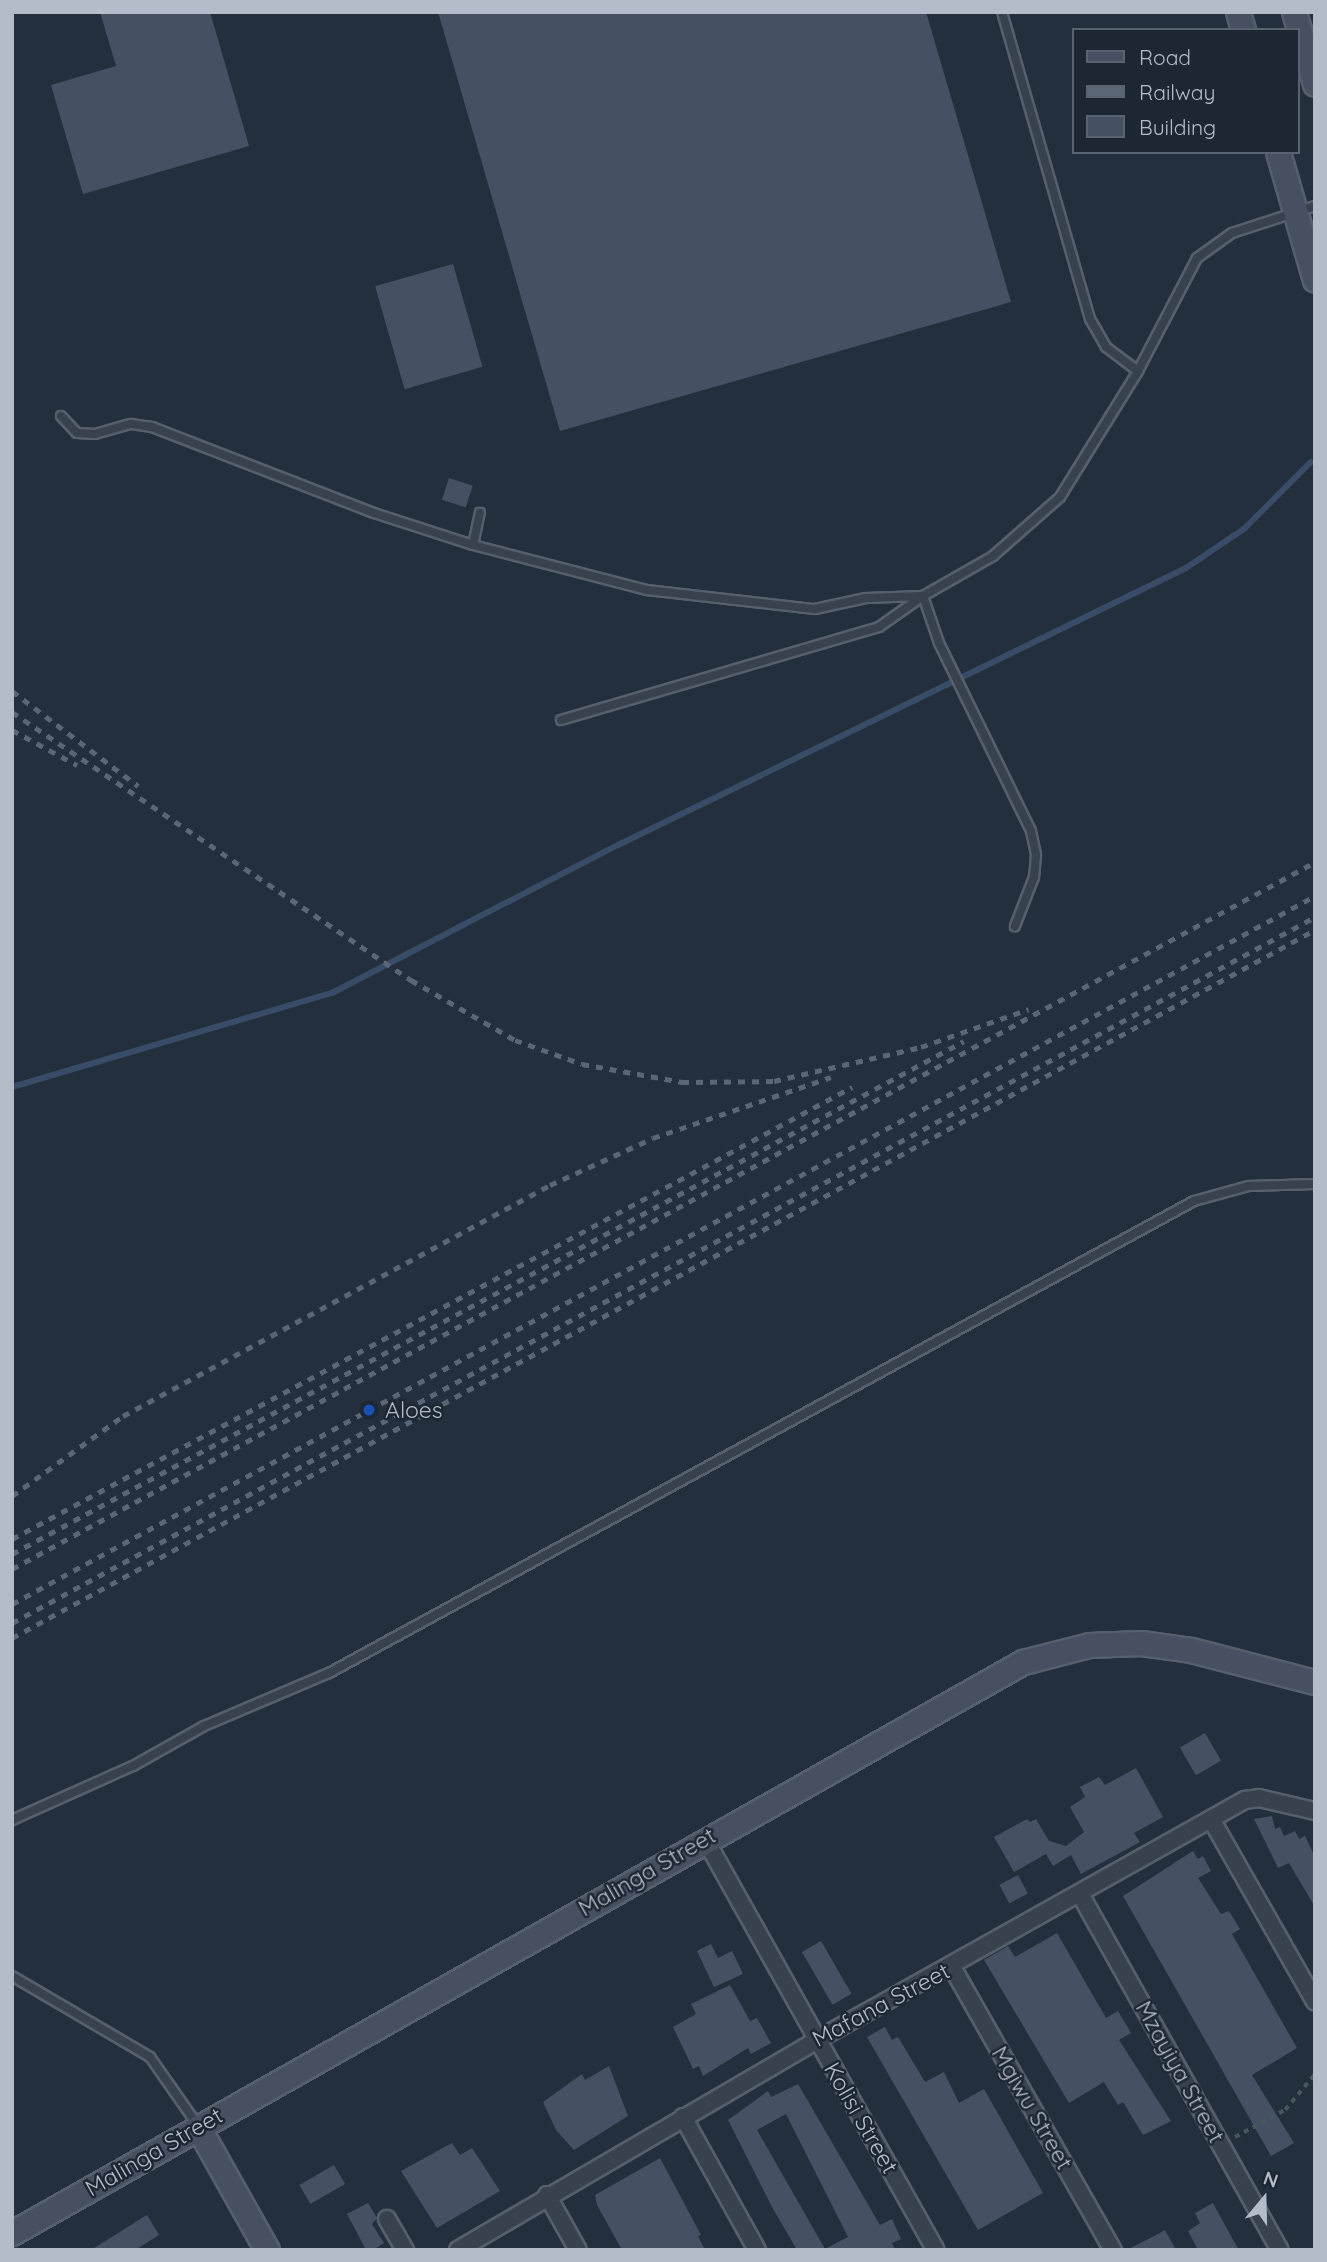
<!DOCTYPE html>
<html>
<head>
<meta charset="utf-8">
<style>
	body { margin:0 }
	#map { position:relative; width:1327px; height:2262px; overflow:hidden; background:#242f3e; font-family:Quicksand,sans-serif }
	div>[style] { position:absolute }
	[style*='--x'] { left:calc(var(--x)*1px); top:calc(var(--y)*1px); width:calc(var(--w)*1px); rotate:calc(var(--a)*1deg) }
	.stream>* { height:6px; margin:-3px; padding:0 3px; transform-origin:3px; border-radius:3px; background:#394c67 }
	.building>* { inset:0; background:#455162; transform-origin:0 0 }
	.path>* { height:3.5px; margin-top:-1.75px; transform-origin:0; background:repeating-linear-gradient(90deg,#44595c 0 5px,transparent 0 10px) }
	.roads { filter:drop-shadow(2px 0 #565f6c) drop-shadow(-2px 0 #565f6c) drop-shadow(0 2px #565f6c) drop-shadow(0 -2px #565f6c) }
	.lane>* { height:8px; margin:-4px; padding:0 4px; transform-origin:4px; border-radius:4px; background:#38414e }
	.street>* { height:16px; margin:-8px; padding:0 8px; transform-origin:8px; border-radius:8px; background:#38414e }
	.secondary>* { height:23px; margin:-11.5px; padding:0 11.5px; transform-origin:11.5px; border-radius:11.5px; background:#465061 }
	.rail>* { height:5px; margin-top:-2.5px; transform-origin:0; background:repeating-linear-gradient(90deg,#5a6575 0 7px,transparent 0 14px) }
	.dots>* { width:19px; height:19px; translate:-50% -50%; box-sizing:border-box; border:4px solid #1d2633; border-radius:50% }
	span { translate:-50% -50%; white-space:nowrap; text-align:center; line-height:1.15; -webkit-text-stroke:5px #1d2633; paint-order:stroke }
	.poi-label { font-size:23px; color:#b4bcc9 }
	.left { translate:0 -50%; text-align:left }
	.street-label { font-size:23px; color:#b4bcc9 }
	.frame { position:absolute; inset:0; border:14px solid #b4bcc9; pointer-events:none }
	.legend { position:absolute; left:1072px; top:28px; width:228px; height:126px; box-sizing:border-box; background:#1d2633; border:2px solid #59626f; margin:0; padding:9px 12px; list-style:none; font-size:21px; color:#b4bcc9 }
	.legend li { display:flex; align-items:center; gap:14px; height:35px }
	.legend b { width:35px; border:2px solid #59626f }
	.north { position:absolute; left:1229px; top:2164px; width:70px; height:70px; -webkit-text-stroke:5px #1d2633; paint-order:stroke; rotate:19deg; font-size:19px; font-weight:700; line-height:28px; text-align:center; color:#b4bcc9 }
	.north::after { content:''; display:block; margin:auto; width:24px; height:32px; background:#b4bcc9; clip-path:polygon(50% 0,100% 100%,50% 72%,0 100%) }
</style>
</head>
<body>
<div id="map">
	<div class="stream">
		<i style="--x:12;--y:1087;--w:334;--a:-16.4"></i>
		<i style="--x:332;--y:993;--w:322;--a:-27.4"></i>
		<i style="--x:618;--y:845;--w:632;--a:-26"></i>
		<i style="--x:1186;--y:568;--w:71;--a:-34.1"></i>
		<i style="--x:1245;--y:528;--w:93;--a:-45"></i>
	</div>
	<div class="building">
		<i style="clip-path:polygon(100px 12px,210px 12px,249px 146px,83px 194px,51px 85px,116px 66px)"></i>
		<i style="clip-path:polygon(438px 12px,926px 12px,1011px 302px,560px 431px)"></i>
		<i style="left:453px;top:264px;width:107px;height:81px;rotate:74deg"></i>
		<i style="left:449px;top:478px;width:25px;height:23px;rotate:18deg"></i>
		<i style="left:1205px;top:1733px;width:32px;height:29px;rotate:60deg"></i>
		<i style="clip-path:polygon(1136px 1768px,1163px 1817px,1134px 1833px,1140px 1842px,1081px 1874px,1071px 1855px,1053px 1866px,1046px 1854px,1014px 1872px,994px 1837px,1027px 1819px,1030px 1822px,1036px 1819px,1049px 1841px,1066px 1846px,1084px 1832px,1070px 1807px,1085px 1797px,1080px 1787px,1099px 1777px,1105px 1785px)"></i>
		<i style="clip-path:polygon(1272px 1816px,1275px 1829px,1280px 1827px,1284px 1836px,1295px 1831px,1299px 1839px,1305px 1836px,1315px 1857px,1315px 1907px,1289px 1863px,1278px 1868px,1254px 1819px)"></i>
		<i style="clip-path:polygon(1193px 1851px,1198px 1859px,1203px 1856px,1211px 1871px,1198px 1878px,1221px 1914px,1229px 1911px,1240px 1929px,1232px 1934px,1297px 2048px,1252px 2075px,1294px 2143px,1271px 2156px,1123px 1896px)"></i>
		<i style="left:1018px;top:1875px;width:21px;height:21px;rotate:62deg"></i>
		<i style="clip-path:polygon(1057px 1933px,1106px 2018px,1118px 2011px,1131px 2033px,1119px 2040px,1171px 2121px,1143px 2135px,1123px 2102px,1118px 2105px,1104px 2082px,1069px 2103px,984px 1960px,1008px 1946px,1015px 1957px)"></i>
		<i style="left:821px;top:1941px;width:61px;height:22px;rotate:60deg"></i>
		<i style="clip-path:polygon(711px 1944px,718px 1958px,732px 1951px,743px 1974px,714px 1987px,697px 1951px)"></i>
		<i style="clip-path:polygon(730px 1985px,750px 2021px,757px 2018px,771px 2043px,751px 2054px,748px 2048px,703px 2076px,699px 2066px,693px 2069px,673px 2027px,696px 2014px,691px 2004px)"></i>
		<i style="clip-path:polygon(885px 2027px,892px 2040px,898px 2037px,925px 2082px,944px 2072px,959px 2103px,984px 2089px,1043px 2193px,978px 2230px,867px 2037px)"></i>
		<i style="clip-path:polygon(609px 2066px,628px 2116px,574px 2150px,556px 2130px,543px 2102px,582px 2074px,585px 2080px)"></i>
		<i style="clip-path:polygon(evenodd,798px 2084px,880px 2225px,892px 2219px,901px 2239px,892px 2243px,895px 2250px,797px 2250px,772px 2207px,728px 2120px,768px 2091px,771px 2097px,798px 2084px,786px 2114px,848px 2237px,825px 2249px,757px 2130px,786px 2114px)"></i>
		<i style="clip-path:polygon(452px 2143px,460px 2155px,472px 2148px,500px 2191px,437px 2228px,401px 2171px)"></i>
		<i style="clip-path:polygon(660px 2158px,701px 2235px,698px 2236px,705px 2250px,622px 2250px,597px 2205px,595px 2195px)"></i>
		<i style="left:334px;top:2165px;width:22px;height:40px;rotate:60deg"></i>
		<i style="clip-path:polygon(368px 2203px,377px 2218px,372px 2224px,384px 2243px,373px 2250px,366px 2250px,347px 2214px)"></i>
		<i style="clip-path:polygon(1213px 2203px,1231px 2236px,1239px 2250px,1198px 2250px,1188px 2231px,1200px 2223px,1195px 2213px)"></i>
		<i style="clip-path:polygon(147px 2215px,159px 2235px,135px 2250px,91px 2250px)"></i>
		<i style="clip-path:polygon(1165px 2230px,1176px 2250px,1127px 2250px,1156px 2235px)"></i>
	</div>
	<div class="path">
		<i style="--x:1235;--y:2137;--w:57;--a:-28.4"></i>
		<i style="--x:1285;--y:2110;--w:47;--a:-50.2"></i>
	</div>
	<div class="roads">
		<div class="lane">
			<i style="--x:1002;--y:12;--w:319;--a:74"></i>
			<i style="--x:1090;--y:319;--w:32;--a:60"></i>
			<i style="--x:1106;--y:347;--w:40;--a:37"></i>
			<i style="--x:61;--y:416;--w:23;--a:47"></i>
			<i style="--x:77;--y:433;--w:18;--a:3"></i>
			<i style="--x:95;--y:434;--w:37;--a:-16"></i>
			<i style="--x:131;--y:424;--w:21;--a:8"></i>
			<i style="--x:152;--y:427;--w:238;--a:21.2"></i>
			<i style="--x:374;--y:513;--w:104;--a:17.9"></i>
			<i style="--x:473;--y:545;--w:180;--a:14.5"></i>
			<i style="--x:647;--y:590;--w:169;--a:6.5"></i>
			<i style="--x:815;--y:609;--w:52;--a:-12.2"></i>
			<i style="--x:866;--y:598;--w:57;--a:-2"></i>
			<i style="--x:923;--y:596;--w:81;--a:-29.7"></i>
			<i style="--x:993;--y:556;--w:89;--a:-41.4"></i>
			<i style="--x:1060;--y:497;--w:148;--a:-58.2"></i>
			<i style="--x:1138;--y:371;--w:127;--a:-62.4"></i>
			<i style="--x:1197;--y:258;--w:43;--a:-35.5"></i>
			<i style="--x:1232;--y:233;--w:87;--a:-18"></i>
			<i style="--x:473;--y:545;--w:33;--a:-78"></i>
			<i style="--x:561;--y:720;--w:331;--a:-16.3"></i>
			<i style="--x:879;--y:627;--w:54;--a:-35.2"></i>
			<i style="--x:923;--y:596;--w:50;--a:71.2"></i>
			<i style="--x:939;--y:643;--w:209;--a:63.9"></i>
			<i style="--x:1031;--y:831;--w:25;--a:78"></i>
			<i style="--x:1036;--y:855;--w:22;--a:95"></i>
			<i style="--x:1034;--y:877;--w:53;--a:111.2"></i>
			<i style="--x:12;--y:1820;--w:133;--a:-24.1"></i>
			<i style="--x:133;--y:1766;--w:81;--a:-29.4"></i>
			<i style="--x:204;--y:1726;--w:136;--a:-23"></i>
			<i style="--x:329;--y:1673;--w:985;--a:-28.62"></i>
			<i style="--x:1194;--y:1201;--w:57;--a:-15.3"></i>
			<i style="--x:1249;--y:1186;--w:66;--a:-1.7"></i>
			<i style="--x:12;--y:1976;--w:160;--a:30.4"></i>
			<i style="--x:150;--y:2057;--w:82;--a:55"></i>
		</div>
		<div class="street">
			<i style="--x:1211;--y:1819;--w:210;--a:60.3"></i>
			<i style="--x:705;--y:1839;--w:471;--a:60.7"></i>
			<i style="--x:1080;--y:1894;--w:408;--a:60.7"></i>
			<i style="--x:952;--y:1967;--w:326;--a:60.4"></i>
			<i style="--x:683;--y:2117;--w:152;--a:60.9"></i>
			<i style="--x:547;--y:2195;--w:63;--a:60.6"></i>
			<i style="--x:387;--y:2219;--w:36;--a:60"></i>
			<i style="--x:458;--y:2250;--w:416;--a:-30.3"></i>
			<i style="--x:817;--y:2040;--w:491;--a:-29.3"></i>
			<i style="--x:1245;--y:1800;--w:14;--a:-8"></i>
			<i style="--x:1259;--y:1798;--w:57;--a:13.1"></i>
		</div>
		<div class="secondary">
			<i style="--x:1238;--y:12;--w:19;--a:74"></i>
			<i style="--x:1294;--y:12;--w:75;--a:73.7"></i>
			<i style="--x:1278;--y:152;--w:133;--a:73.9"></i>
			<i style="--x:198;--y:2127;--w:141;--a:60.7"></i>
			<i style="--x:12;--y:2233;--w:1161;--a:-29.46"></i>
			<i style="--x:1023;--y:1662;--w:68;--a:-14.4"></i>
			<i style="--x:1089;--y:1645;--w:52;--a:-2.2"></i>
			<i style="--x:1141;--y:1643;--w:50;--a:8"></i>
			<i style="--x:1191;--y:1650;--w:128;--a:14.5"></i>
		</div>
	</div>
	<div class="rail">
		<i style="--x:12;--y:691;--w:158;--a:37"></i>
		<i style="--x:12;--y:712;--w:481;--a:33.9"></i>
		<i style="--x:411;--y:980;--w:120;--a:30"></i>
		<i style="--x:515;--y:1040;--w:71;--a:19.7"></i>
		<i style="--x:582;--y:1064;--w:102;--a:10.2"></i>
		<i style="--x:682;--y:1082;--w:92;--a:-0.6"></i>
		<i style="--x:774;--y:1081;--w:151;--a:-13"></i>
		<i style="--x:921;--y:1047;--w:114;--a:-19.4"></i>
		<i style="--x:12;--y:730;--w:74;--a:28.3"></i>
		<i style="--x:12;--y:1496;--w:137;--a:-35.8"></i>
		<i style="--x:123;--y:1416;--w:485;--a:-28.4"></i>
		<i style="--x:550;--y:1185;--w:113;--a:-24.5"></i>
		<i style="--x:653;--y:1138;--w:188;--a:-18.9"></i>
		<i style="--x:12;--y:1539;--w:954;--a:-28.28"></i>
		<i style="--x:12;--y:1554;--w:1081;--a:-28.32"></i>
		<i style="--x:12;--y:1569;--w:1482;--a:-28.48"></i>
		<i style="--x:12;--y:1604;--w:1483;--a:-28.52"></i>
		<i style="--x:12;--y:1623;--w:1482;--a:-28.45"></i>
		<i style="--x:12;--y:1638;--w:1483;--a:-28.52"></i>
	</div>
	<div class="dots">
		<i style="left:369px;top:1410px;background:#1a4fb4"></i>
	</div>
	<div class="poi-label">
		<span class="left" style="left:385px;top:1410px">Aloes</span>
	</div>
	<div class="street-label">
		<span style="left:647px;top:1872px;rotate:-30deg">Malinga Street</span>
		<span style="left:881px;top:2005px;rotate:-28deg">Mafana Street</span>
		<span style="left:1180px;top:2072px;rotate:61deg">Mzayiya Street</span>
		<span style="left:1032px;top:2108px;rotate:60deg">Mgiwu Street</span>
		<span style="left:861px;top:2118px;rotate:60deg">Kolisi Street</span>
		<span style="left:154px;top:2152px;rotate:-30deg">Malinga Street</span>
	</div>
	<div class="frame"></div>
	<ul class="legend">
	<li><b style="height:9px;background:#465061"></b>Road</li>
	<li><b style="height:9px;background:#5a6575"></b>Railway</li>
	<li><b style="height:19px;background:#455162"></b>Building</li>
	</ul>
	<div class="north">N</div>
</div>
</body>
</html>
